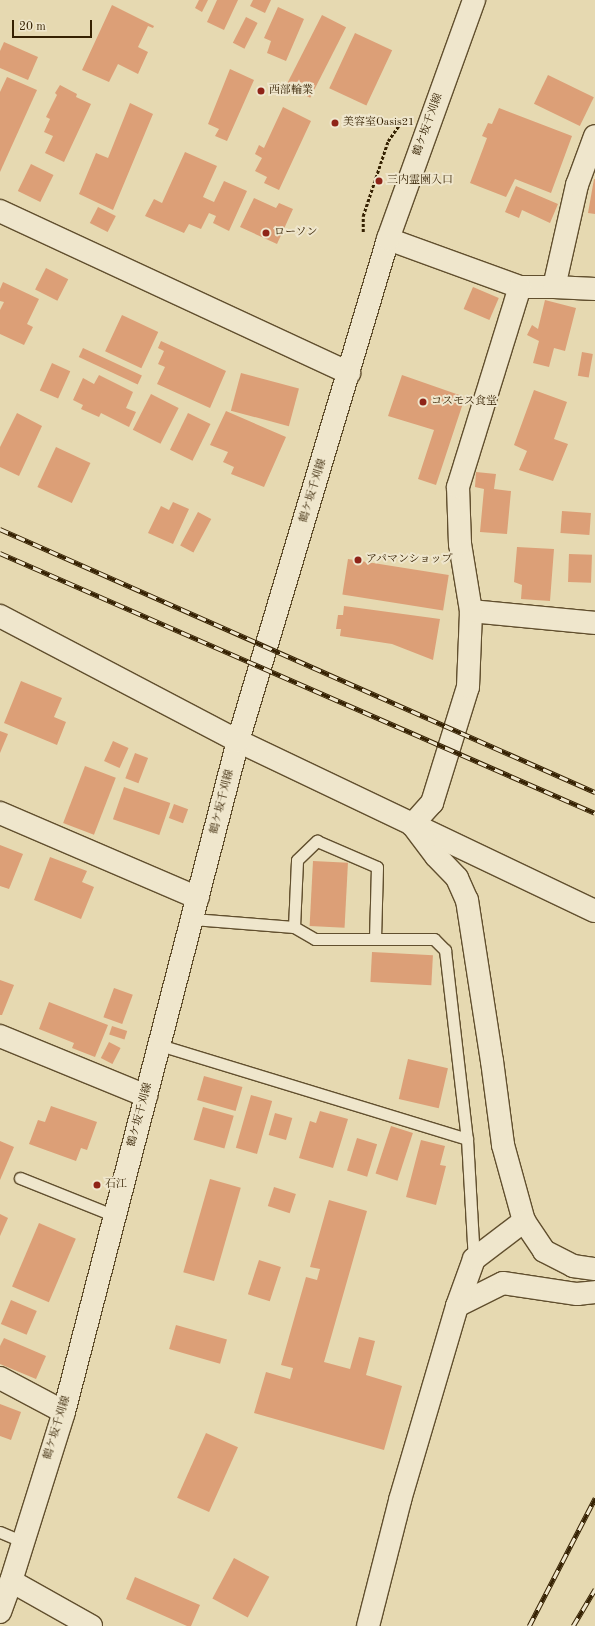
<!DOCTYPE html>
<html>
<head>
<meta charset="utf-8">
<style>
	body { margin:0 }
	#map { position:relative; width:595px; height:1626px; overflow:hidden; background:#e6d9b1; font-family:"Old Standard TT","Noto Serif JP",serif }
	div>[style] { position:absolute }
	[style*='--x'] { left:calc(var(--x)*1px); top:calc(var(--y)*1px); width:calc(var(--w)*1px); rotate:calc(var(--a)*1deg) }
	.building>* { inset:0; background:#dc9f77; transform-origin:0 0 }
	.path>* { height:2.5px; margin-top:-1.25px; transform-origin:0; background:repeating-linear-gradient(90deg,#352102 0 3px,transparent 0 5px) }
	.roads { filter:drop-shadow(1px 0 #614f2e) drop-shadow(-1px 0 #614f2e) drop-shadow(0 1px #614f2e) drop-shadow(0 -1px #614f2e) }
	.service>* { height:11px; margin:-5.5px; padding:0 5.5px; transform-origin:5.5px; border-radius:5.5px; background:#efe6cc }
	.minor>* { height:22px; margin:-11px; padding:0 11px; transform-origin:11px; border-radius:11px; background:#efe6cc }
	.tertiary>* { height:22px; margin:-11px; padding:0 11px; transform-origin:11px; border-radius:11px; background:#efe6cc }
	.secondary>* { height:22px; margin:-11px; padding:0 11px; transform-origin:11px; border-radius:11px; background:#efe6cc }
	.rail>* { height:4.5px; margin-top:-2.25px; transform-origin:0; background:repeating-linear-gradient(90deg,#efe6cc 0 9px,#352102 0 18px); box-sizing:border-box; border-block:1px solid #352102 }
	.dots>* { width:11px; height:11px; translate:-50% -50%; box-sizing:border-box; border:2px solid #efe6cc; border-radius:50% }
	span { translate:-50% -50%; white-space:nowrap; text-align:center; line-height:1.15; -webkit-text-stroke:4px #efe6cc; paint-order:stroke }
	.poi-label { font-size:11px; color:#352102 }
	.left { translate:0 -50%; text-align:left }
	.street-label { font-size:11px; color:#352102 }
	.scale { position:absolute; left:12px; top:20px; width:80px; height:18px; box-sizing:border-box; border:2px solid #352102; border-top:0; padding-left:5px; font-size:12px; line-height:14px; white-space:nowrap; color:#352102; -webkit-text-stroke:3px #efe6cc; paint-order:stroke }
</style>
</head>
<body>
<div id="map">
	<div class="building">
		<i style="clip-path:polygon(199px 0,208px 0,202px 12px,195px 8px)"></i>
		<i style="clip-path:polygon(217px 0,238px 0,224px 30px,207px 22px)"></i>
		<i style="clip-path:polygon(253px 0,271px 0,265px 13px,250px 6px)"></i>
		<i style="clip-path:polygon(112px 5px,154px 26px,153px 28px,148px 26px,138px 47px,148px 52px,138px 74px,118px 64px,109px 82px,82px 70px)"></i>
		<i style="clip-path:polygon(278px 7px,304px 19px,286px 61px,267px 53px,271px 41px,264px 38px)"></i>
		<i style="left:322px;top:15px;width:27px;height:79px;rotate:27deg"></i>
		<i style="left:246px;top:17px;width:13px;height:29px;rotate:27deg"></i>
		<i style="left:355px;top:33px;width:41px;height:61px;rotate:25deg"></i>
		<i style="clip-path:polygon(4px 42px,38px 57px,28px 80px,0 68px,0 51px)"></i>
		<i style="clip-path:polygon(230px 69px,254px 80px,227px 141px,215px 136px,219px 129px,208px 124px)"></i>
		<i style="left:548px;top:75px;width:51px;height:32px;rotate:26deg"></i>
		<i style="clip-path:polygon(7px 77px,37px 90px,0 172px,0 92px)"></i>
		<i style="clip-path:polygon(60px 85px,77px 94px,76px 97px,91px 104px,64px 162px,45px 153px,53px 136px,44px 132px,50px 119px,46px 117px,57px 95px,55px 93px)"></i>
		<i style="clip-path:polygon(130px 103px,153px 114px,113px 210px,79px 194px,96px 153px,108px 158px)"></i>
		<i style="clip-path:polygon(283px 107px,311px 121px,279px 190px,264px 183px,267px 177px,255px 171px,262px 158px,255px 154px,259px 145px,264px 148px)"></i>
		<i style="clip-path:polygon(499px 108px,572px 136px,551px 193px,515px 179px,506px 197px,470px 183px,487px 138px,482px 136px,488px 123px,492px 124px)"></i>
		<i style="clip-path:polygon(185px 152px,217px 166px,203px 197px,214px 202px,224px 181px,247px 191px,229px 231px,213px 223px,216px 216px,209px 213px,201px 229px,189px 224px,184px 233px,145px 216px,154px 199px,162px 203px)"></i>
		<i style="left:31px;top:164px;width:25px;height:30px;rotate:26deg"></i>
		<i style="clip-path:polygon(594px 179px,595px 179px,595px 214px,588px 213px)"></i>
		<i style="clip-path:polygon(516px 186px,558px 204px,550px 223px,522px 210px,519px 218px,505px 212px)"></i>
		<i style="clip-path:polygon(254px 198px,276px 208px,279px 203px,293px 209px,277px 244px,240px 227px)"></i>
		<i style="left:98px;top:207px;width:20px;height:18px;rotate:27deg"></i>
		<i style="left:46px;top:268px;width:25px;height:24px;rotate:27deg"></i>
		<i style="clip-path:polygon(3px 282px,39px 299px,27px 324px,33px 327px,24px 345px,0 334px,0 310px,4px 302px,0 301px,0 289px)"></i>
		<i style="left:473px;top:287px;width:28px;height:24px;rotate:23deg"></i>
		<i style="clip-path:polygon(545px 300px,576px 308px,565px 351px,554px 348px,549px 367px,533px 363px,539px 341px,527px 335px,532px 325px,538px 329px)"></i>
		<i style="left:122px;top:315px;width:40px;height:40px;rotate:25deg"></i>
		<i style="clip-path:polygon(161px 341px,226px 371px,210px 408px,157px 384px,165px 367px,158px 364px,164px 351px,158px 348px)"></i>
		<i style="left:83px;top:348px;width:65px;height:10px;rotate:25deg"></i>
		<i style="left:582px;top:352px;width:11px;height:24px;rotate:10deg"></i>
		<i style="left:52px;top:363px;width:20px;height:30px;rotate:24deg"></i>
		<i style="left:241px;top:373px;width:60px;height:39px;rotate:15deg"></i>
		<i style="clip-path:polygon(99px 375px,133px 392px,126px 408px,136px 412px,129px 427px,101px 413px,99px 417px,81px 409px,83px 405px,73px 400px,83px 378px,94px 384px)"></i>
		<i style="clip-path:polygon(402px 375px,465px 397px,436px 485px,418px 479px,434px 430px,388px 416px)"></i>
		<i style="clip-path:polygon(534px 390px,567px 402px,554px 439px,568px 444px,553px 481px,519px 470px,527px 451px,514px 445px)"></i>
		<i style="left:151px;top:394px;width:31px;height:40px;rotate:27deg"></i>
		<i style="clip-path:polygon(226px 411px,286px 437px,264px 487px,231px 474px,234px 467px,223px 462px,228px 452px,210px 445px)"></i>
		<i style="clip-path:polygon(17px 413px,42px 426px,19px 476px,0 467px,0 447px)"></i>
		<i style="left:188px;top:413px;width:25px;height:41px;rotate:26deg"></i>
		<i style="left:56px;top:447px;width:38px;height:44px;rotate:25deg"></i>
		<i style="clip-path:polygon(476px 472px,496px 474px,494px 489px,511px 491px,507px 534px,480px 532px,484px 489px,475px 487px)"></i>
		<i style="clip-path:polygon(173px 502px,189px 509px,173px 544px,148px 533px,161px 506px,169px 510px)"></i>
		<i style="left:562px;top:511px;width:29px;height:22px;rotate:4deg"></i>
		<i style="left:198px;top:512px;width:15px;height:38px;rotate:28deg"></i>
		<i style="clip-path:polygon(517px 547px,554px 549px,550px 601px,521px 599px,522px 585px,514px 582px)"></i>
		<i style="left:569px;top:554px;width:23px;height:28px;rotate:2deg"></i>
		<i style="left:348px;top:559px;width:102px;height:36px;rotate:9deg"></i>
		<i style="clip-path:polygon(344px 606px,440px 619px,433px 660px,392px 644px,340px 636px,341px 629px,336px 629px,338px 615px,343px 615px)"></i>
		<i style="clip-path:polygon(21px 681px,62px 698px,54px 717px,66px 722px,57px 745px,4px 723px)"></i>
		<i style="clip-path:polygon(0 731px,8px 734px,0 753px)"></i>
		<i style="left:113px;top:741px;width:17px;height:22px;rotate:24deg"></i>
		<i style="left:135px;top:753px;width:14px;height:27px;rotate:21deg"></i>
		<i style="left:85px;top:766px;width:33px;height:61px;rotate:21deg"></i>
		<i style="left:124px;top:787px;width:49px;height:34px;rotate:19deg"></i>
		<i style="left:174px;top:804px;width:15px;height:15px;rotate:20deg"></i>
		<i style="clip-path:polygon(0 845px,23px 854px,9px 889px,0 886px)"></i>
		<i style="clip-path:polygon(50px 857px,87px 871px,82px 882px,94px 887px,81px 919px,34px 900px)"></i>
		<i style="left:313px;top:861px;width:35px;height:65px;rotate:3deg"></i>
		<i style="left:372px;top:952px;width:61px;height:30px;rotate:3deg"></i>
		<i style="clip-path:polygon(0 980px,14px 985px,2px 1015px,0 1015px)"></i>
		<i style="left:114px;top:988px;width:20px;height:31px;rotate:20deg"></i>
		<i style="clip-path:polygon(49px 1002px,108px 1025px,95px 1057px,72px 1048px,74px 1043px,39px 1029px)"></i>
		<i style="left:112px;top:1026px;width:16px;height:9px;rotate:18deg"></i>
		<i style="left:109px;top:1042px;width:13px;height:18px;rotate:27deg"></i>
		<i style="left:408px;top:1059px;width:41px;height:41px;rotate:13deg"></i>
		<i style="left:204px;top:1076px;width:40px;height:25px;rotate:16deg"></i>
		<i style="left:251px;top:1095px;width:22px;height:55px;rotate:16deg"></i>
		<i style="clip-path:polygon(51px 1106px,97px 1122px,87px 1150px,81px 1148px,76px 1161px,29px 1144px,38px 1120px,45px 1122px)"></i>
		<i style="left:203px;top:1107px;width:32px;height:34px;rotate:16deg"></i>
		<i style="clip-path:polygon(320px 1111px,348px 1119px,333px 1168px,299px 1158px,310px 1121px,316px 1123px)"></i>
		<i style="left:275px;top:1113px;width:18px;height:23px;rotate:16deg"></i>
		<i style="left:391px;top:1126px;width:23px;height:50px;rotate:18deg"></i>
		<i style="left:357px;top:1138px;width:21px;height:34px;rotate:17deg"></i>
		<i style="clip-path:polygon(421px 1140px,445px 1146px,440px 1165px,446px 1166px,436px 1205px,406px 1197px)"></i>
		<i style="clip-path:polygon(0 1141px,14px 1147px,0 1180px)"></i>
		<i style="left:210px;top:1179px;width:32px;height:97px;rotate:16deg"></i>
		<i style="left:274px;top:1187px;width:23px;height:20px;rotate:18deg"></i>
		<i style="clip-path:polygon(329px 1200px,367px 1211px,324px 1362px,350px 1369px,359px 1337px,375px 1341px,366px 1375px,402px 1386px,384px 1450px,254px 1413px,266px 1372px,290px 1379px,293px 1368px,281px 1365px,306px 1277px,317px 1280px,320px 1269px,310px 1267px)"></i>
		<i style="clip-path:polygon(0 1214px,8px 1218px,0 1236px)"></i>
		<i style="left:39px;top:1223px;width:40px;height:69px;rotate:23deg"></i>
		<i style="left:259px;top:1260px;width:23px;height:36px;rotate:18deg"></i>
		<i style="left:11px;top:1300px;width:28px;height:26px;rotate:23deg"></i>
		<i style="left:176px;top:1325px;width:53px;height:25px;rotate:16deg"></i>
		<i style="clip-path:polygon(4px 1338px,46px 1356px,36px 1379px,0 1364px,0 1346px)"></i>
		<i style="clip-path:polygon(0 1404px,21px 1412px,11px 1440px,0 1436px)"></i>
		<i style="left:206px;top:1433px;width:35px;height:71px;rotate:24deg"></i>
		<i style="left:234px;top:1558px;width:40px;height:46px;rotate:28deg"></i>
		<i style="clip-path:polygon(135px 1577px,200px 1605px,191px 1626px,187px 1626px,126px 1599px)"></i>
	</div>
	<div class="path">
		<i style="--x:363;--y:232;--w:16;--a:-90"></i>
		<i style="--x:363;--y:216;--w:79;--a:-71.6"></i>
		<i style="--x:388;--y:141;--w:24;--a:-55"></i>
	</div>
	<div class="roads">
		<div class="service">
			<i style="--x:193;--y:919;--w:101;--a:4.5"></i>
			<i style="--x:294;--y:927;--w:24;--a:30"></i>
			<i style="--x:315;--y:939;--w:119;--a:0"></i>
			<i style="--x:434;--y:939;--w:16;--a:45"></i>
			<i style="--x:445;--y:950;--w:190;--a:83.4"></i>
			<i style="--x:294;--y:927;--w:67;--a:-87.4"></i>
			<i style="--x:297;--y:860;--w:28;--a:-44"></i>
			<i style="--x:317;--y:841;--w:65;--a:23.4"></i>
			<i style="--x:377;--y:867;--w:72;--a:91.6"></i>
			<i style="--x:160;--y:1045;--w:321;--a:17"></i>
			<i style="--x:467;--y:1139;--w:120;--a:86.7"></i>
			<i style="--x:20;--y:1178;--w:102;--a:21.8"></i>
			<i style="--x:0;--y:1532;--w:25;--a:23"></i>
		</div>
		<div class="minor">
			<i style="--x:0;--y:211;--w:385;--a:24.9"></i>
			<i style="--x:388;--y:239;--w:140;--a:20"></i>
			<i style="--x:520;--y:287;--w:34;--a:0"></i>
			<i style="--x:554;--y:287;--w:41;--a:2.8"></i>
			<i style="--x:554;--y:287;--w:105;--a:-77.3"></i>
			<i style="--x:577;--y:185;--w:52;--a:-69.8"></i>
			<i style="--x:471;--y:611;--w:125;--a:5.5"></i>
			<i style="--x:0;--y:616;--w:269;--a:27.7"></i>
			<i style="--x:238;--y:741;--w:395;--a:25.5"></i>
			<i style="--x:0;--y:813;--w:215;--a:23.2"></i>
			<i style="--x:412;--y:825;--w:30;--a:-48"></i>
			<i style="--x:432;--y:803;--w:121;--a:-72.8"></i>
			<i style="--x:468;--y:687;--w:76;--a:-87.7"></i>
			<i style="--x:471;--y:611;--w:68;--a:-99.3"></i>
			<i style="--x:460;--y:544;--w:57;--a:-92"></i>
			<i style="--x:458;--y:487;--w:209;--a:-72.8"></i>
			<i style="--x:414;--y:827;--w:36;--a:53"></i>
			<i style="--x:436;--y:856;--w:30;--a:46"></i>
			<i style="--x:457;--y:878;--w:24;--a:66"></i>
			<i style="--x:467;--y:900;--w:163;--a:81.2"></i>
			<i style="--x:492;--y:1061;--w:85;--a:82.5"></i>
			<i style="--x:503;--y:1145;--w:79;--a:74.6"></i>
			<i style="--x:524;--y:1221;--w:36;--a:56"></i>
			<i style="--x:544;--y:1251;--w:33;--a:27"></i>
			<i style="--x:573;--y:1266;--w:22;--a:8"></i>
			<i style="--x:0;--y:1036;--w:158;--a:22.3"></i>
			<i style="--x:457;--y:1306;--w:51;--a:-26.6"></i>
			<i style="--x:503;--y:1283;--w:75;--a:8.5"></i>
			<i style="--x:577;--y:1294;--w:18;--a:-6"></i>
			<i style="--x:0;--y:1378;--w:72;--a:28"></i>
			<i style="--x:368;--y:1626;--w:130;--a:-75.7"></i>
			<i style="--x:400;--y:1500;--w:202;--a:-73.6"></i>
			<i style="--x:457;--y:1306;--w:50;--a:-70.1"></i>
			<i style="--x:474;--y:1259;--w:63;--a:-37.2"></i>
		</div>
		<div class="tertiary">
			<i style="--x:11;--y:1581;--w:92;--a:29.4"></i>
		</div>
		<div class="secondary">
			<i style="--x:0;--y:1612;--w:33;--a:-70"></i>
			<i style="--x:11;--y:1581;--w:177;--a:-72.6"></i>
			<i style="--x:64;--y:1412;--w:693;--a:-75.46"></i>
			<i style="--x:238;--y:741;--w:524;--a:-73.36"></i>
			<i style="--x:388;--y:239;--w:254;--a:-70.2"></i>
		</div>
	</div>
	<div class="rail">
		<i style="--x:0;--y:529;--w:651;--a:23.85"></i>
		<i style="--x:0;--y:553;--w:649;--a:23.6"></i>
		<i style="--x:529;--y:1626;--w:144;--a:-62.7"></i>
		<i style="--x:573;--y:1626;--w:43;--a:-59.3"></i>
	</div>
	<div class="dots">
		<i style="left:261px;top:91px;background:#8f2418"></i>
		<i style="left:335px;top:123px;background:#8f2418"></i>
		<i style="left:379px;top:181px;background:#8f2418"></i>
		<i style="left:266px;top:233px;background:#8f2418"></i>
		<i style="left:423px;top:402px;background:#8f2418"></i>
		<i style="left:358px;top:560px;background:#8f2418"></i>
		<i style="left:97px;top:1185px;background:#8f2418"></i>
	</div>
	<div class="poi-label">
		<span class="left" style="left:269px;top:91px">西部輪業</span>
		<span class="left" style="left:343px;top:123px">美容室Oasis21</span>
		<span class="left" style="left:387px;top:181px">三内霊園入口</span>
		<span class="left" style="left:274px;top:233px">ローソン</span>
		<span class="left" style="left:431px;top:402px">コスモス食堂</span>
		<span class="left" style="left:366px;top:560px">アパマンショップ</span>
		<span class="left" style="left:105px;top:1185px">石江</span>
	</div>
	<div class="street-label">
		<span style="left:429px;top:125px;rotate:-70deg">鶴ケ坂千刈線</span>
		<span style="left:314px;top:491px;rotate:-73deg">鶴ケ坂千刈線</span>
		<span style="left:223px;top:802px;rotate:-76deg">鶴ケ坂千刈線</span>
		<span style="left:141px;top:1115px;rotate:-75deg">鶴ケ坂千刈線</span>
		<span style="left:58px;top:1428px;rotate:-73deg">鶴ケ坂千刈線</span>
	</div>
	<div class="scale">20 m</div>
</div>
</body>
</html>
